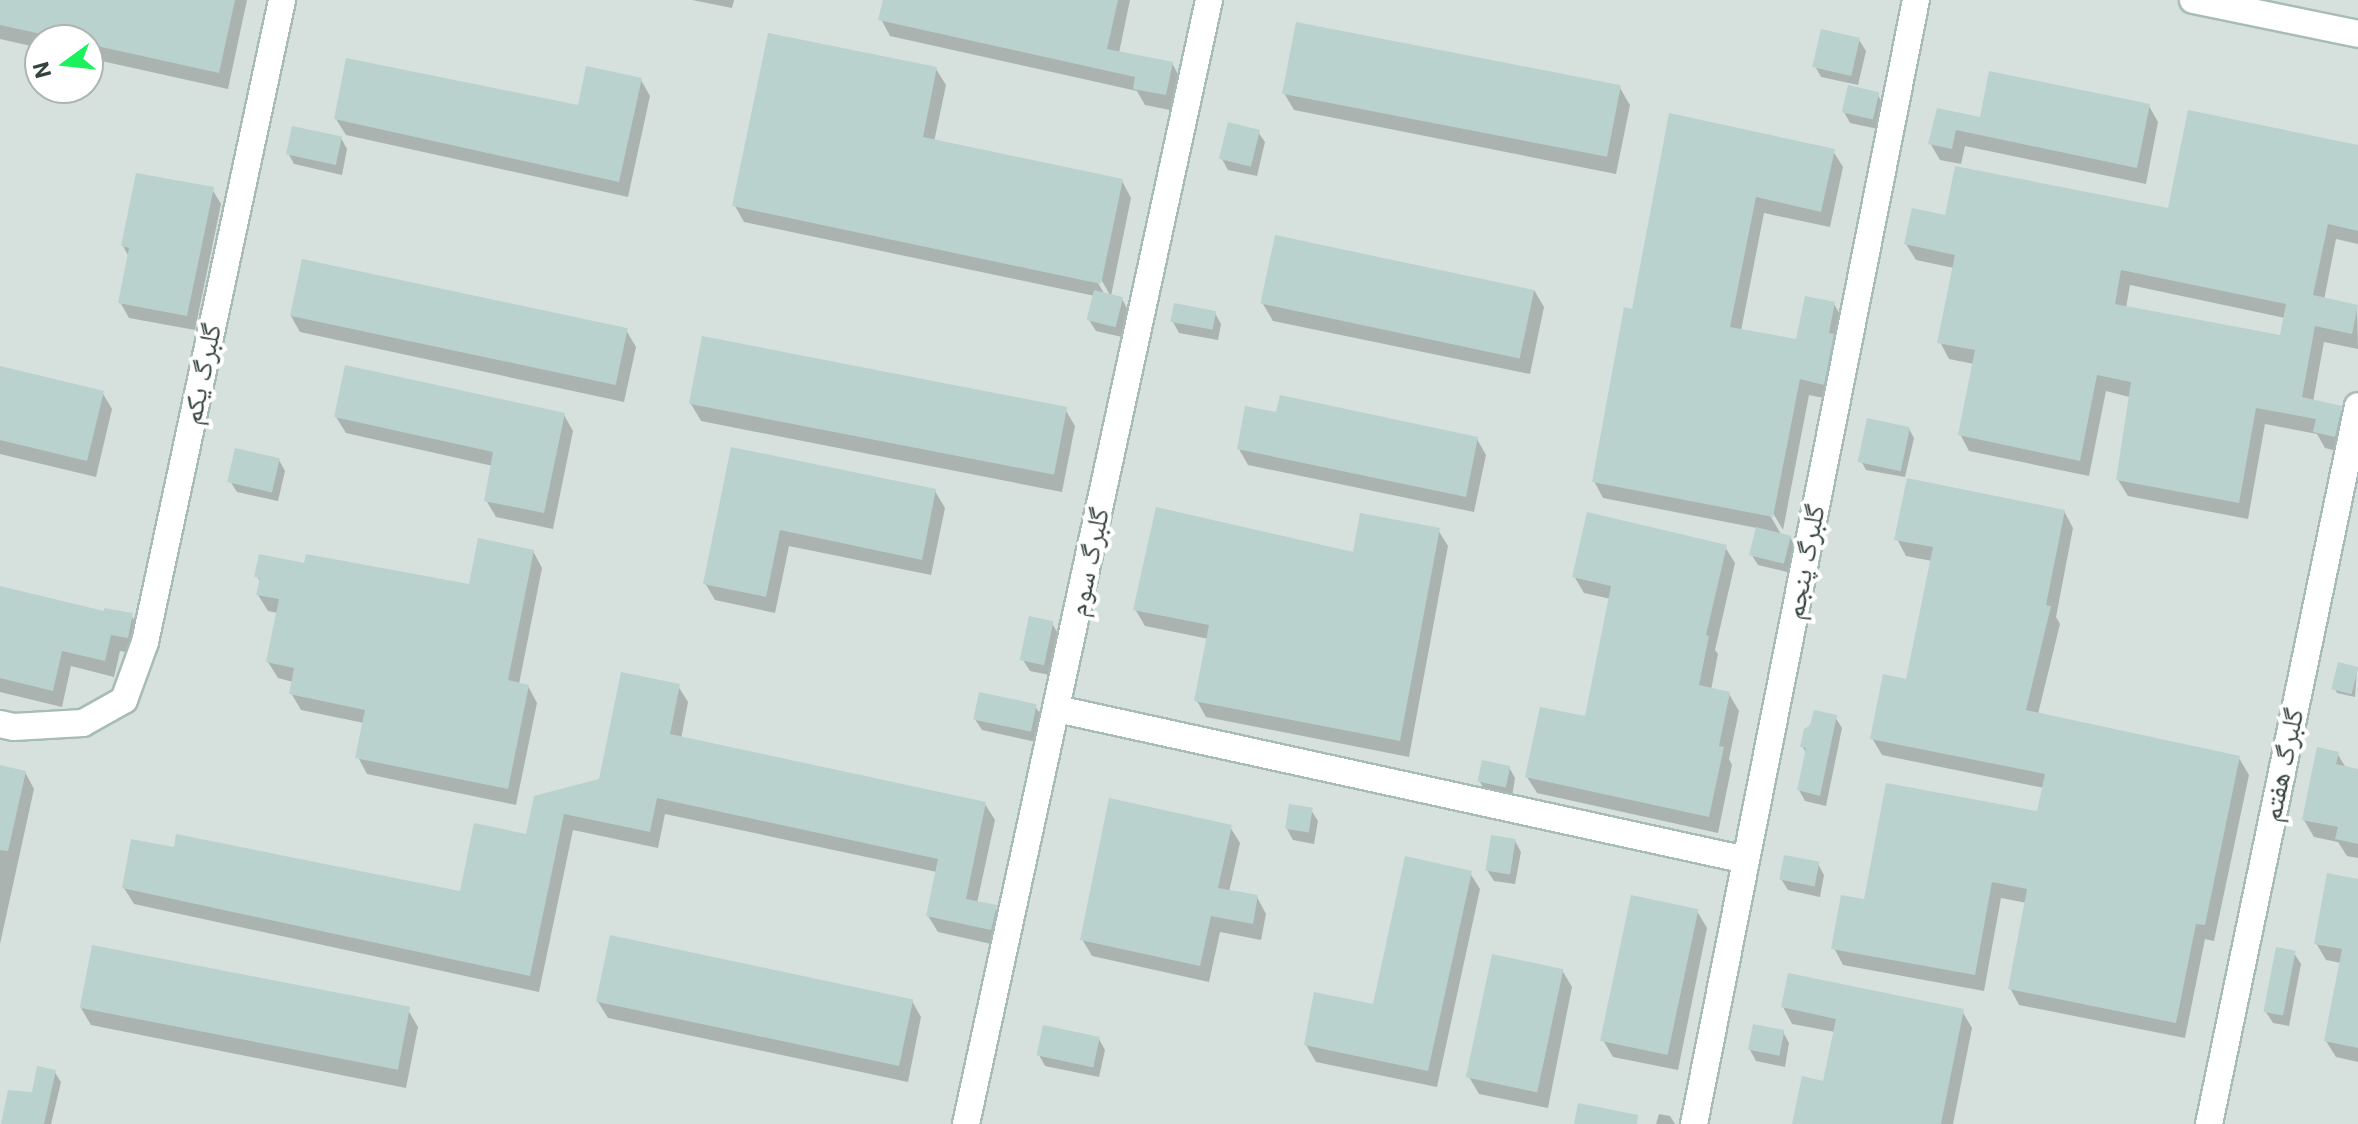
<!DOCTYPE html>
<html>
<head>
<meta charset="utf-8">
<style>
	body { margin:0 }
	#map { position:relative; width:2358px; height:1124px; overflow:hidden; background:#e4f1ef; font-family:Roboto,"Noto Naskh Arabic",sans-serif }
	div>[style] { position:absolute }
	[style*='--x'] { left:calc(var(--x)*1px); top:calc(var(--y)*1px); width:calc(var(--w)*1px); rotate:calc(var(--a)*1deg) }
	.industrial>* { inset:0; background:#d6e0dd }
	.shadow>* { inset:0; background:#0003 }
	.building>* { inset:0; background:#bad2cd; transform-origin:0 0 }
	.roads { filter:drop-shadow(2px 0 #a7bcb8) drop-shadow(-2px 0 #a7bcb8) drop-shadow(0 2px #a7bcb8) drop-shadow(0 -2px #a7bcb8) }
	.minor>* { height:26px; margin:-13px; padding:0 13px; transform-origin:13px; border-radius:13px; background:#fff }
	span { translate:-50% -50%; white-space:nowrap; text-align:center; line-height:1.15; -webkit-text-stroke:8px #fff; paint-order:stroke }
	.street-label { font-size:28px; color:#34433f }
	.north { position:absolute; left:24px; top:24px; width:80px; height:80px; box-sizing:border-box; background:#fff; border:2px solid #aeb4b2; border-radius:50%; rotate:255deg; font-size:22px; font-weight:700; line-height:32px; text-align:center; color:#34433f }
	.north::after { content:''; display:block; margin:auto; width:28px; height:36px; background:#1bf15d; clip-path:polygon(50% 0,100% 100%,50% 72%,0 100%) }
</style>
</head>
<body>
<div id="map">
	<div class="industrial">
		<i style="clip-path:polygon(evenodd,0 0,2358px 0,2358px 1124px,0 1124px,0 0,40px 40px,88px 40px,88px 88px,40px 88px,40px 40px)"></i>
	</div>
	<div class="shadow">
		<i style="clip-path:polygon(0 0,247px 0,228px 89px,88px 58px,88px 40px,40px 40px,40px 48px,0 39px)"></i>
		<i style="clip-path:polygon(692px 0,734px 0,732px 8px)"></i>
		<i style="clip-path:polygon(885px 0,1130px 0,1119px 53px,1172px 63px,1181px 80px,1175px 111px,1145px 105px,1137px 91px,890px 36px,881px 19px)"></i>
		<i style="clip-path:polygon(1859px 40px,1866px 51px,1858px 85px,1821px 77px,1815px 66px)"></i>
		<i style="clip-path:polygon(evenodd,936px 69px,946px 85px,934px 142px,1122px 181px,1131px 198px,1111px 296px,1122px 299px,1128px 310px,1122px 337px,1096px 331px,1089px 320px,1095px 296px,744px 222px,735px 206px,936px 69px,1098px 274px,1110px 295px,1105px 295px,1094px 276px,1098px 274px)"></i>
		<i style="clip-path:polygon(641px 80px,650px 96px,628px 197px,346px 135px,336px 119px,579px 107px)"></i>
		<i style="clip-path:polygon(1620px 88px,1630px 105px,1616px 174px,1294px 110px,1284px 93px)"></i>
		<i style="clip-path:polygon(1877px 94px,1884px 105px,1878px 129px,1850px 123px,1844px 112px)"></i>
		<i style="clip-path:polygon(2149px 106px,2158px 122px,2146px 184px,1965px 146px,1961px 164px,1940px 160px,1930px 143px,1939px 110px,1981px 120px)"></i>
		<i style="clip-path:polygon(1671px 115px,1833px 151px,1843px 167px,1830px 227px,1764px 213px,1741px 331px,1798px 341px,1834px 304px,1843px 320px,1833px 400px,1809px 395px,1783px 530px,1770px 508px,1767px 510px,1782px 536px,1790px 537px,1796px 548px,1791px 573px,1758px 565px,1751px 554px,1757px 528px,1603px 498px,1594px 481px,1634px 311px)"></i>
		<i style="clip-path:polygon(1258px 132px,1265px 142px,1257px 176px,1228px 170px,1222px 159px)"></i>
		<i style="clip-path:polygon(341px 138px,347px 149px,342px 175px,294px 164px,288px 153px)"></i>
		<i style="clip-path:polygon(evenodd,2358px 158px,2358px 244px,2336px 239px,2324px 300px,2357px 307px,2358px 349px,2324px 342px,2313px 402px,2340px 408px,2350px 425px,2344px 453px,2325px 448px,2317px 434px,2265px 424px,2248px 519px,2128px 496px,2118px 480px,2133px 398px,2106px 391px,2089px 476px,1969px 451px,1960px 434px,1974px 364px,1949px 359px,1940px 342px,1954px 268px,1916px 260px,1906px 244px,1946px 217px,2169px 211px,2358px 158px,2130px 285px,2285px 318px,2281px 337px,2126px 308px,2130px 285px)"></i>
		<i style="clip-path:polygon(212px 189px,221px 204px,195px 330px,129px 318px,120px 302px,129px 257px,123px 246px)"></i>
		<i style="clip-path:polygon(1534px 290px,1544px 307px,1530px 374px,1273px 321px,1263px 304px)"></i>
		<i style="clip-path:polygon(1215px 313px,1221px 324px,1218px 340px,1179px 333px,1173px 322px)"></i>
		<i style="clip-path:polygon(291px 316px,626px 330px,636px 347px,624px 402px,300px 332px)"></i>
		<i style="clip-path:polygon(0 368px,102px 392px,112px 409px,96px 477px,0 454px)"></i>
		<i style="clip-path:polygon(691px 404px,1065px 409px,1075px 426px,1062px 492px,701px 421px)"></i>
		<i style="clip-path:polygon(564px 415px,573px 431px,553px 529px,496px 517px,486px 500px,493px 466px,346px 433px,336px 417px)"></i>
		<i style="clip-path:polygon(1909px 429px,1914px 438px,1905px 477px,1866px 470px,1861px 461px)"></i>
		<i style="clip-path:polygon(1477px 439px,1486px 455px,1474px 512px,1248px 465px,1239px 449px)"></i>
		<i style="clip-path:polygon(732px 449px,935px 491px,945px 508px,931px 575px,789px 546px,775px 613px,715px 600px,705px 583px)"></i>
		<i style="clip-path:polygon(279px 460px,285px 471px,278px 501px,237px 492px,230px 481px)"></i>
		<i style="clip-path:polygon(2064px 511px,2073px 528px,2056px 617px,2060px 624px,2038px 714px,2239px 758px,2249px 775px,2214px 941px,2205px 939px,2185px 1038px,2019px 1005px,2010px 988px,2027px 903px,2001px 898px,1984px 991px,1843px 965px,1834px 948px,1866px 901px,2038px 813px,2044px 788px,1882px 755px,1872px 738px,1907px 681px,1932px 561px,1906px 556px,1897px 539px)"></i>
		<i style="clip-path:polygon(1438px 530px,1448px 546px,1409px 757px,1206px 717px,1197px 701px,1209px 639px,1145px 626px,1135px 609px)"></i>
		<i style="clip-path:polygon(1725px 547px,1735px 563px,1715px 650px,1718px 654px,1711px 690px,1729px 694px,1739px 711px,1729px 759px,1732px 765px,1718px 833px,1537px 793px,1527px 777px,1587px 719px,1611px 599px,1584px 593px,1574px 576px)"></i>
		<i style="clip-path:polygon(533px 551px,542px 568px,519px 684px,528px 686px,537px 703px,516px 805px,367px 774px,358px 757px,364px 723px,301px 710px,291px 693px,293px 682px,278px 678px,268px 662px,278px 613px,268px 611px,258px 595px,261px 583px,257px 576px,306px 566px,470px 587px)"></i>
		<i style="clip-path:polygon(0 588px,105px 614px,131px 615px,141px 632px,137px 654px,120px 651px,114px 677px,71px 666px,62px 707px,0 692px)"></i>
		<i style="clip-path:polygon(1052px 623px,1058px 634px,1050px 675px,1030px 671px,1023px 660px)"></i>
		<i style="clip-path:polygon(2357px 668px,2355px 697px,2337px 693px,2335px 689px)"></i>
		<i style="clip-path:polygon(678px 686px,688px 702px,681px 739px,985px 804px,995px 820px,977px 903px,995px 907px,1005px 924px,1000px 946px,938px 932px,928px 916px,937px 872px,665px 814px,658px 848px,573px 830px,539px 992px,134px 904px,124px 888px,462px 893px,527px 836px,601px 781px)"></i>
		<i style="clip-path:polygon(1035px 706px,1042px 717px,1036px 742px,982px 730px,975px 719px)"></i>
		<i style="clip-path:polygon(1835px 717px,1842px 728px,1826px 806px,1805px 801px,1799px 790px,1807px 754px,1802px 746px)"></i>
		<i style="clip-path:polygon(2337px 753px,2346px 768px,2358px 771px,2358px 858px,2347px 856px,2338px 842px,2314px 837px,2304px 820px)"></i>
		<i style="clip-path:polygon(0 767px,25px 772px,34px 789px,0 944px)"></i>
		<i style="clip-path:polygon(1509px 767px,1515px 778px,1512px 797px,1487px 793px,1480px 782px)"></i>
		<i style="clip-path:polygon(1311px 810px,1318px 821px,1314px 844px,1293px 840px,1287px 829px)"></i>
		<i style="clip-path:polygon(1230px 827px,1240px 843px,1229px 892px,1257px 897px,1266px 914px,1261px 940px,1220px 932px,1209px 982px,1092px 956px,1082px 939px)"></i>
		<i style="clip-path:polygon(1515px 841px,1521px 852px,1515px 884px,1494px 881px,1487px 870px)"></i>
		<i style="clip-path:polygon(1818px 864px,1824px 875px,1820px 897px,1788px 890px,1781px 879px)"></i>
		<i style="clip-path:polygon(1470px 873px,1480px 889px,1437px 1087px,1316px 1062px,1306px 1045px,1374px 1006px)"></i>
		<i style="clip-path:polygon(2358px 881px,2358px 1062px,2336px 1057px,2326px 1041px,2341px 963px,2326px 960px,2316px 943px)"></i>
		<i style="clip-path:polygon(1697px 911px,1707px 928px,1678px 1070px,1613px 1057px,1603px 1040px)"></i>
		<i style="clip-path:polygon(2294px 953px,2301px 964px,2289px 1026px,2273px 1023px,2266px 1012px)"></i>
		<i style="clip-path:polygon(1562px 970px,1572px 987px,1548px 1108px,1479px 1094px,1469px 1077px)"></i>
		<i style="clip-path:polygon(912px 1001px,921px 1017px,908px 1082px,608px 1018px,598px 1002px)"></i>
		<i style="clip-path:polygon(1783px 1007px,1962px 1011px,1972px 1028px,1953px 1124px,1794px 1124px,1825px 1083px,1835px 1032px,1792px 1024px)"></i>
		<i style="clip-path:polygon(81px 1008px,408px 1010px,418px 1027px,406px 1088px,91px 1025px)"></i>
		<i style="clip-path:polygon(1783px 1032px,1789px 1043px,1785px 1067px,1756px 1061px,1750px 1050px)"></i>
		<i style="clip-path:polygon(1099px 1039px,1105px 1050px,1099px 1077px,1045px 1066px,1039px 1055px)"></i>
		<i style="clip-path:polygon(54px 1071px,61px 1082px,51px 1124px,3px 1124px)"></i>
		<i style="clip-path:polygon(1659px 1114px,1670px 1116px,1675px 1124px,1656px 1124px)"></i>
	</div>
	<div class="building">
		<i style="clip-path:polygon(0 0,235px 0,219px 73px,88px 44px,88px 40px,69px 40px,0 25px)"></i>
		<i style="clip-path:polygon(883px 0,1118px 0,1107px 49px,1173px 62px,1166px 95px,1133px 89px,1135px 77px,878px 20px)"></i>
		<i style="left:1296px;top:22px;width:331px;height:73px;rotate:11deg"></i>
		<i style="left:1821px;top:29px;width:40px;height:39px;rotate:13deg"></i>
		<i style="clip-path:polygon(768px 33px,937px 67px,923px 137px,1123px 179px,1101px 284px,732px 206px)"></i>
		<i style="clip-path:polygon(346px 58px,578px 105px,586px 66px,642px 78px,619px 182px,334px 119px)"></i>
		<i style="clip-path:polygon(1989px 71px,2150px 104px,2137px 168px,1956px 130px,1952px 149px,1928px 144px,1937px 108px,1980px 117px)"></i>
		<i style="left:1848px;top:85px;width:32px;height:28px;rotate:13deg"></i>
		<i style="clip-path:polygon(evenodd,2188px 110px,2358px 145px,2358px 231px,2328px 224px,2313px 295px,2358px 305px,2352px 334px,2315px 326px,2302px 397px,2342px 406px,2335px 437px,2313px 432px,2316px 419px,2256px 408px,2239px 503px,2116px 480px,2131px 382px,2097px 375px,2080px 461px,1958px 435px,1975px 350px,1937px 343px,1955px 255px,1904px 244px,1912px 208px,1945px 215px,1955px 166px,2168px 208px,2188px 110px,2121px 270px,2286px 304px,2280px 335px,2115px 304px,2121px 270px)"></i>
		<i style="clip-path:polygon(1669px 113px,1835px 149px,1821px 212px,1756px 197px,1730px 327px,1796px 339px,1805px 296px,1835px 302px,1829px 333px,1834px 334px,1824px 385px,1800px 379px,1773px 517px,1592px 482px,1624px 307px,1632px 309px)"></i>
		<i style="left:1228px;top:122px;width:33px;height:38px;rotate:14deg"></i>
		<i style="left:292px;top:126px;width:51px;height:29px;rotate:12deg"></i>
		<i style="clip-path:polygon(136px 173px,214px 187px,187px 316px,118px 303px,129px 248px,121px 246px)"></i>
		<i style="left:1275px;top:235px;width:265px;height:70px;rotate:12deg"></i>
		<i style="left:302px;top:259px;width:333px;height:58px;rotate:12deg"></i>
		<i style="left:1094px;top:290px;width:30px;height:31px;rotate:14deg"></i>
		<i style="left:1174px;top:303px;width:43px;height:19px;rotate:11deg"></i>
		<i style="left:702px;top:336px;width:372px;height:69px;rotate:11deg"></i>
		<i style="clip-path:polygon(345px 365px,565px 413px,544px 513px,484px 501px,493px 452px,334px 417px)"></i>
		<i style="clip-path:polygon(0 366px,104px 391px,87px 461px,0 440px)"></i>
		<i style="clip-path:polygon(1280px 395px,1478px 437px,1466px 497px,1237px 449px,1245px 406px,1276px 412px)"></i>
		<i style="left:1867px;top:418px;width:44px;height:45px;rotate:12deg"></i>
		<i style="clip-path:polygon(731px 447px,936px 489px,922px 560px,780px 530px,766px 597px,703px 584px)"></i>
		<i style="left:235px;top:448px;width:46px;height:35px;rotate:13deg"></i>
		<i style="clip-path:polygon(1907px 478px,2065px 510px,2046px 605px,2051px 606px,2026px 710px,2240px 756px,2205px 925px,2196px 924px,2176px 1023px,2008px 989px,2027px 889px,1992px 882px,1975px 975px,1831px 949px,1841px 895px,1864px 899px,1886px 783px,2037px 811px,2045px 774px,1870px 739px,1883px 674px,1906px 679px,1933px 547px,1894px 540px)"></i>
		<i style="clip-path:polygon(1156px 507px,1353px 552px,1360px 513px,1440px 528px,1400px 741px,1194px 701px,1209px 625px,1133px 610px)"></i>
		<i style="clip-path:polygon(1587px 512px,1727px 545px,1706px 635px,1709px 636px,1699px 685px,1730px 692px,1719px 746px,1724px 747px,1709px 817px,1525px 777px,1540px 707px,1585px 716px,1611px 586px,1572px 577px)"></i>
		<i style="left:1756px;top:527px;width:36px;height:29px;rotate:14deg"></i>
		<i style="clip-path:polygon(478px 538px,534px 550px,508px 680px,529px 685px,508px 789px,355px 758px,365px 710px,289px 694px,294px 668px,266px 662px,279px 599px,256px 595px,260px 578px,254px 577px,259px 554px,304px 563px,306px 554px,469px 584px)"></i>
		<i style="clip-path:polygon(0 586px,104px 611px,104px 608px,133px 613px,128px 638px,111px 635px,105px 661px,62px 651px,53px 691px,0 678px)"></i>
		<i style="left:1029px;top:616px;width:25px;height:45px;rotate:12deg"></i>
		<i style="left:2338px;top:662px;width:21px;height:28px;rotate:14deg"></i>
		<i style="clip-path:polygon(621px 672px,680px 684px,670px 734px,986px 802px,966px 899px,997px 905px,991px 930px,926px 916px,938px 859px,657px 798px,650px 832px,564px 814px,530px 976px,122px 888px,131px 839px,174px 847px,176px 834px,460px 891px,474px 823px,526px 834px,534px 796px,599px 779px)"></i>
		<i style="left:979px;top:692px;width:59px;height:28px;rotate:12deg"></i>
		<i style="clip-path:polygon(1814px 710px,1837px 715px,1820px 796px,1797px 790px,1806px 748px,1800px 747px,1804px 729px,1810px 725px)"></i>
		<i style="clip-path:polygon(2317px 747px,2339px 752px,2336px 764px,2358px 769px,2358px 844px,2335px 839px,2338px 827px,2302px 820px)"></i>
		<i style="left:1482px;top:760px;width:29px;height:22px;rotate:12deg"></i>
		<i style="clip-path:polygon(0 765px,26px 771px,8px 851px,0 850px)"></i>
		<i style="clip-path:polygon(1109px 798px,1232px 825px,1218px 888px,1258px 895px,1253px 924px,1211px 916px,1200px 966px,1080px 940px)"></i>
		<i style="left:1289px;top:804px;width:24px;height:25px;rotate:9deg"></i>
		<i style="left:1491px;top:835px;width:25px;height:36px;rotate:9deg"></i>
		<i style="left:1784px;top:855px;width:36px;height:25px;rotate:11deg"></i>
		<i style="clip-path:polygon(1405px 856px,1472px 871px,1428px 1071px,1304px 1045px,1314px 992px,1373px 1004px)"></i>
		<i style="clip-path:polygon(2327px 873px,2358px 879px,2358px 1048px,2324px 1041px,2342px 949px,2314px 944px)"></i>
		<i style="left:1631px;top:895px;width:69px;height:149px;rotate:12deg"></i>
		<i style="left:610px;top:935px;width:310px;height:68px;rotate:12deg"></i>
		<i style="left:92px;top:945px;width:324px;height:64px;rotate:11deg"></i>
		<i style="left:2276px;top:947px;width:20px;height:66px;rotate:11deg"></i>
		<i style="left:1492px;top:954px;width:73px;height:126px;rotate:12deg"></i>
		<i style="clip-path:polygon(1788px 973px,1964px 1009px,1941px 1124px,1792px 1124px,1802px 1076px,1823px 1081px,1836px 1019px,1781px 1007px)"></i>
		<i style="left:1753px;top:1024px;width:32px;height:26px;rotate:11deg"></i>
		<i style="left:1043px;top:1025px;width:58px;height:31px;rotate:12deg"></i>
		<i style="clip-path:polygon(37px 1066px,56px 1070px,44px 1124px,1px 1124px,8px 1090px,32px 1092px)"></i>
		<i style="clip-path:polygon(1578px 1103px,1638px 1115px,1637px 1124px,1574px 1124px)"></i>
	</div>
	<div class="roads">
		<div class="minor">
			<i style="--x:2193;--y:0;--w:168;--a:11.6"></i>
			<i style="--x:1057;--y:709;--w:705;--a:12.36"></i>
			<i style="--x:0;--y:724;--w:14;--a:12"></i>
			<i style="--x:14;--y:727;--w:69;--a:-3.3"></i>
			<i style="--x:83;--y:723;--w:47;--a:-29.3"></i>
			<i style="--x:124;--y:700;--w:62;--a:-70.1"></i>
			<i style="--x:145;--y:642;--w:656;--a:-77.95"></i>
			<i style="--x:966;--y:1124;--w:1150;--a:-77.8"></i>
			<i style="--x:1694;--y:1124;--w:1146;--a:-78.83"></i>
			<i style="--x:2209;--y:1124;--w:733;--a:-78.28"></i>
		</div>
	</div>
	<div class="street-label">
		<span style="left:202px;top:374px;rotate:-78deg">گلبرگ یکم</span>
		<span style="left:1089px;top:562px;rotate:-78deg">گلبرگ سوم</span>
		<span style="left:1805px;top:562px;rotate:-79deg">گلبرگ پنجم</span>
		<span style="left:2283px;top:765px;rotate:-78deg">گلبرگ هفتم</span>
	</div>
	<div class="north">N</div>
</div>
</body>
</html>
